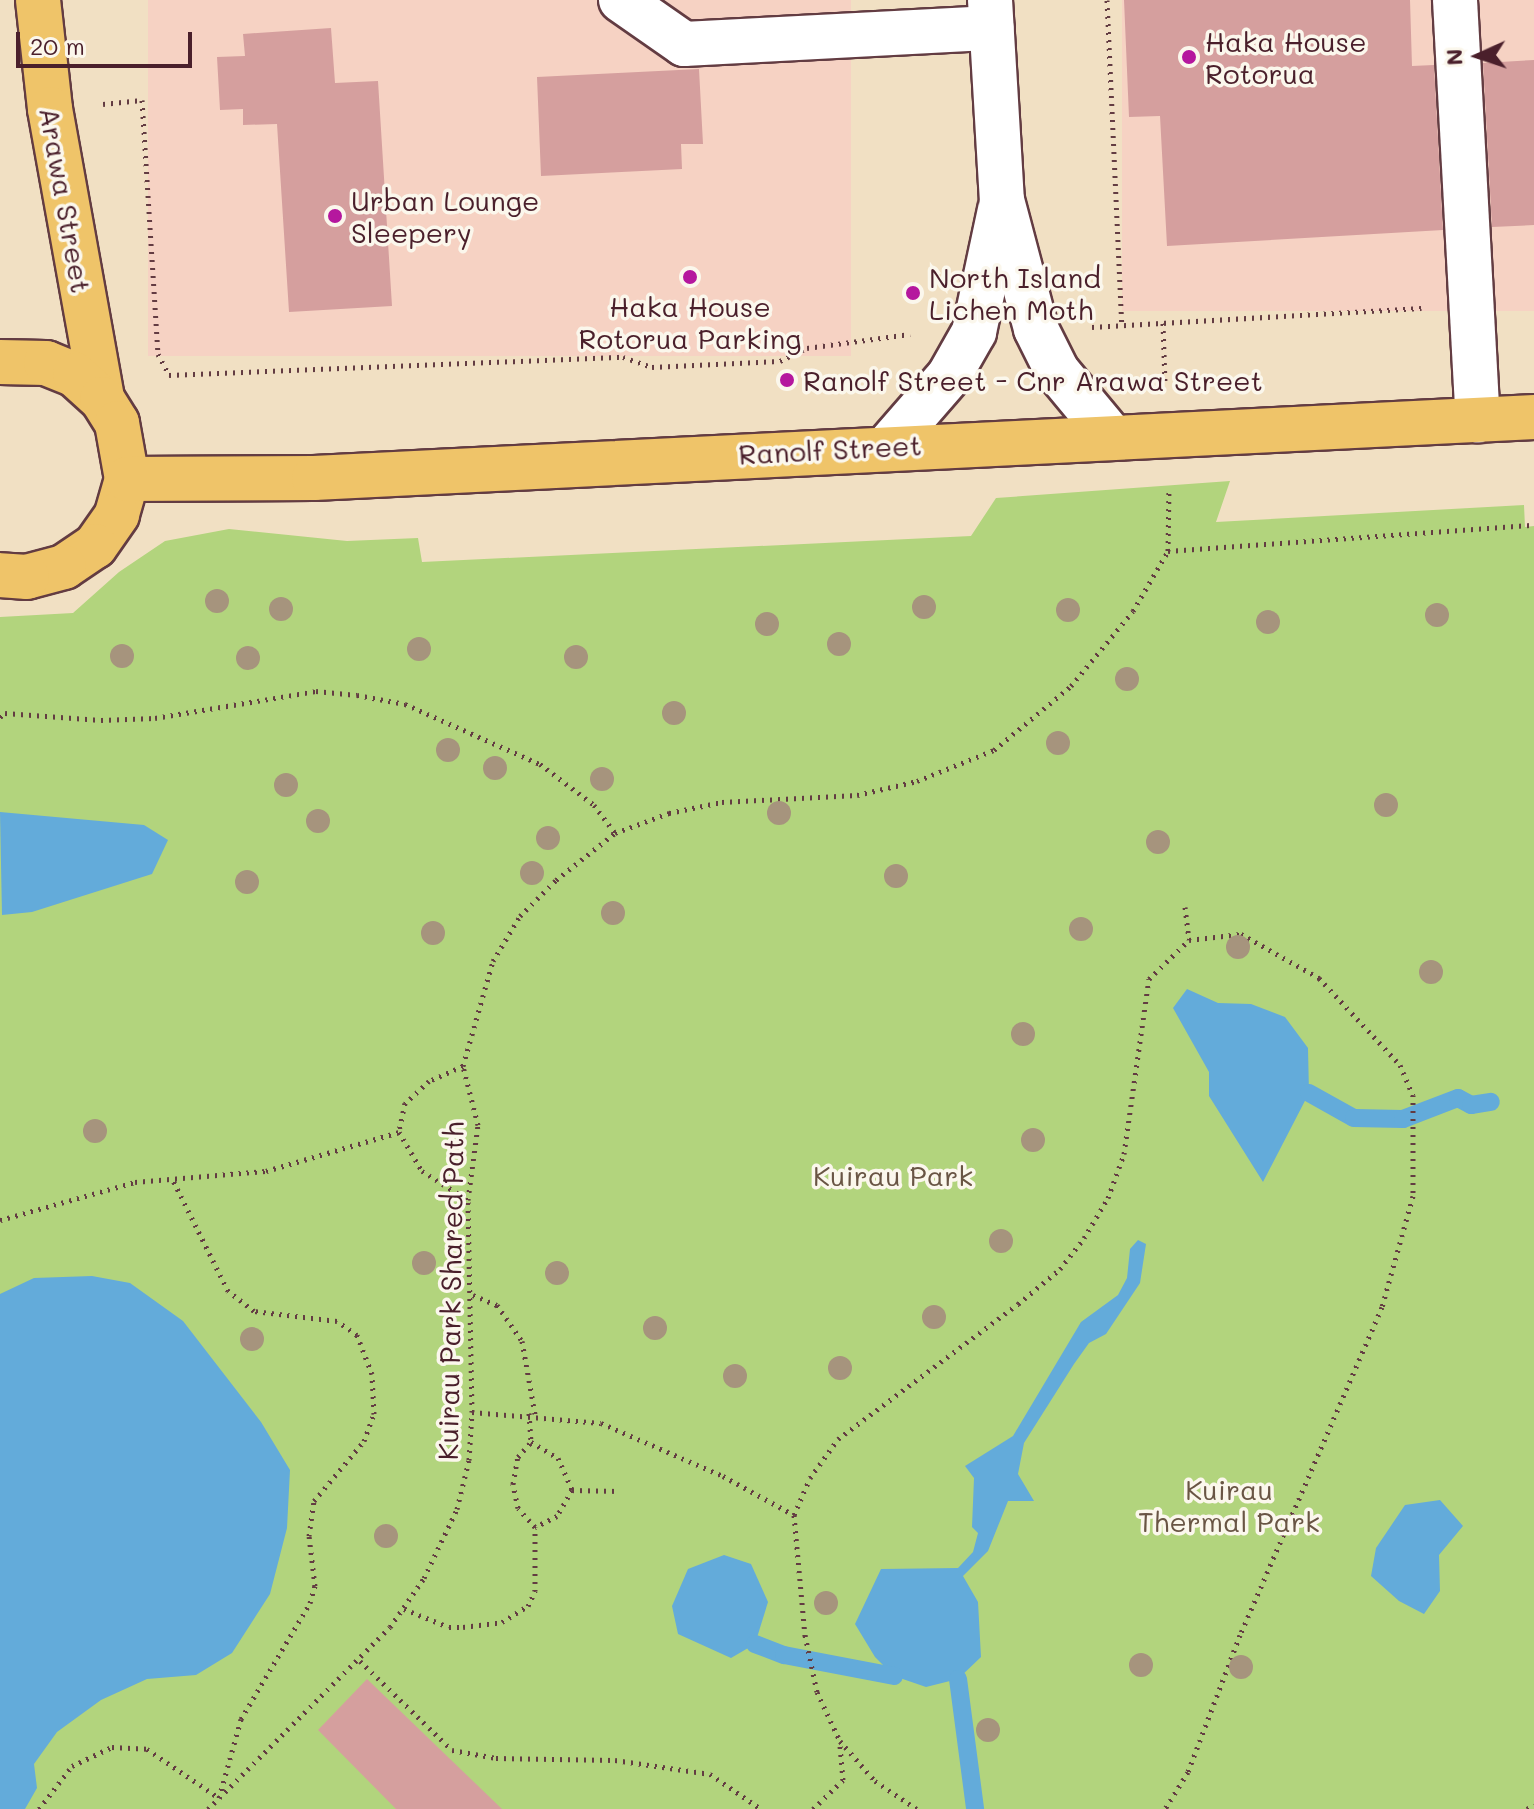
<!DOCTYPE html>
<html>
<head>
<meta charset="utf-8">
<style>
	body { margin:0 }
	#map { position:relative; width:1534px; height:1809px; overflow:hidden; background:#f1e0c3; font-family:Mali,sans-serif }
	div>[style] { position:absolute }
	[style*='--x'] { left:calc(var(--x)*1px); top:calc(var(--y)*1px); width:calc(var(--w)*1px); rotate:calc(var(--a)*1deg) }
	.built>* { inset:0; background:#f6d2c3; transform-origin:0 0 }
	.green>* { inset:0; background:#b2d47d }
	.water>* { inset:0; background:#63abda }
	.stream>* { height:18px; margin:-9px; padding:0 9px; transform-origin:9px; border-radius:9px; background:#63abda }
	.building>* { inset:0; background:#d59f9e }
	.path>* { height:5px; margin-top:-2.5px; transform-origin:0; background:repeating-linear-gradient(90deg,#633c42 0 2px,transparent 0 8px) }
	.roads { filter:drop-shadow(2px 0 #633c42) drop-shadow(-2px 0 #633c42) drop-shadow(0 2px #633c42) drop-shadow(0 -2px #633c42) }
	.minor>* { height:44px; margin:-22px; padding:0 22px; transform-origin:22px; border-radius:22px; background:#fff }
	.major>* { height:44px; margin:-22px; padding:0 22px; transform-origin:22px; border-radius:22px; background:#efc469 }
	.trees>* { width:24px; height:24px; margin:-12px; border-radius:50%; background:#a6947d }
	.dots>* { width:22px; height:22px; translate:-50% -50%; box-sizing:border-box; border:4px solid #fbf7ec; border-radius:50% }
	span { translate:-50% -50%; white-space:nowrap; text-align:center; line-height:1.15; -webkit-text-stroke:7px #fbf7ec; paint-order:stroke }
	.poi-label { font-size:28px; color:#4a1f2b }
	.left { translate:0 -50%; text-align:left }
	.street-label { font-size:28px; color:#4a1f2b }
	.park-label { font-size:28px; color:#695544 }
	.north { position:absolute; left:1438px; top:16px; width:80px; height:80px; -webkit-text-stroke:6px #fbf7ec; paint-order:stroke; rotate:267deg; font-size:22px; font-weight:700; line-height:32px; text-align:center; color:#4a1f2b }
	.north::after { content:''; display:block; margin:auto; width:28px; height:36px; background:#4a1f2b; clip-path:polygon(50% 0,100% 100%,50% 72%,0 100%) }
	.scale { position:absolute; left:16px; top:32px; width:176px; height:36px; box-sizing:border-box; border:4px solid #4a1f2b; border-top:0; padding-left:10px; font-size:24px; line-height:28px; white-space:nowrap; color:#4a1f2b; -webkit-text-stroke:6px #fbf7ec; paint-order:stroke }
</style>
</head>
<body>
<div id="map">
	<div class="built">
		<i style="left:148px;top:0;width:703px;height:356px"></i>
		<i style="left:1122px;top:0;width:412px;height:311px"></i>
	</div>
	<div class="green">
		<i style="clip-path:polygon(1230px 481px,1216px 522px,1524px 505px,1525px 527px,1534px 526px,1534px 1809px,0 1809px,0 617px,73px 613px,119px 572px,165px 541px,229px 529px,347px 541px,418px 538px,422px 562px,971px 536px,996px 498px)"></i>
	</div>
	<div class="water">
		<i style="clip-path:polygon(0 812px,144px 825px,168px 840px,152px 874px,32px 912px,2px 915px)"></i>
		<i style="clip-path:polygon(1187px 989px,1218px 1003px,1251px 1004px,1285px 1017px,1308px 1048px,1309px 1093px,1263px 1182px,1209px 1096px,1209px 1072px,1173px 1008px)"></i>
		<i style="clip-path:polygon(1138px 1240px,1146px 1244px,1140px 1283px,1106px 1334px,1089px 1343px,1074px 1364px,1024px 1443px,1018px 1474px,1034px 1501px,1008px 1501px,988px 1551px,963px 1576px,978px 1602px,981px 1657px,958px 1679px,926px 1687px,894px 1676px,875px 1657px,855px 1624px,881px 1569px,958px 1568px,973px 1552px,978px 1533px,972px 1527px,974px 1478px,965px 1466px,1013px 1436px,1081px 1322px,1118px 1295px,1127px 1278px,1130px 1249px)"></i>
		<i style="clip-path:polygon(92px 1276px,130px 1283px,183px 1321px,261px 1422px,290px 1470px,287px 1528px,270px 1594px,232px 1653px,196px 1675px,147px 1679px,101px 1700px,57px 1732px,34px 1764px,37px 1788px,25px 1809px,0 1809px,0 1294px,34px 1278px)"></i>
		<i style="clip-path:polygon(1440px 1500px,1463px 1526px,1439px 1555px,1440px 1591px,1424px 1614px,1399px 1601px,1371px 1576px,1376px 1548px,1405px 1505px)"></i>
		<i style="clip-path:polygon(724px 1555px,751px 1564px,768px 1602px,755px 1644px,731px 1658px,678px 1634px,672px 1606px,688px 1569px)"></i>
	</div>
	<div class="stream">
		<i style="--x:1309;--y:1093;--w:51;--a:29.1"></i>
		<i style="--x:1354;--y:1118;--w:49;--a:1.2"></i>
		<i style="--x:1403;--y:1119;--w:59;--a:-20.9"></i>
		<i style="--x:1458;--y:1098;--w:15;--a:28"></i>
		<i style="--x:1471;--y:1105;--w:20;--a:-9"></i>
		<i style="--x:755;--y:1644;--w:31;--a:21"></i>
		<i style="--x:784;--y:1655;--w:112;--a:10.8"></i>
		<i style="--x:958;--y:1679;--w:131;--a:82.5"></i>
	</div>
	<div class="building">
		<i style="clip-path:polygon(1124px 0,1410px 0,1412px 66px,1434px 65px,1443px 230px,1167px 246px,1160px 116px,1129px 117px)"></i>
		<i style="clip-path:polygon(331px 28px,335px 83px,378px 81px,392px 306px,289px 312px,277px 124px,243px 125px,243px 109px,220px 110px,217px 57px,245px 56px,243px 34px)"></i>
		<i style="clip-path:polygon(1534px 60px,1534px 225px,1492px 227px,1483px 63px)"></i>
		<i style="clip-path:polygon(699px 69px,703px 144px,681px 144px,682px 169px,541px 176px,537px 77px)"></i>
		<i style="clip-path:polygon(367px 1679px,502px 1809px,396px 1809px,318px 1730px)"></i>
	</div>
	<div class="path">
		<i style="--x:1107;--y:0;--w:325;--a:87.4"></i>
		<i style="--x:103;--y:104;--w:39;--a:-6"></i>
		<i style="--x:142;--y:100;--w:255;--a:86.4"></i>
		<i style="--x:158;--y:354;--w:24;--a:62"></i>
		<i style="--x:169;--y:375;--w:454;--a:-2.3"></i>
		<i style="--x:623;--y:357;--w:31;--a:19"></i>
		<i style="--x:652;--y:367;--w:128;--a:-2.7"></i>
		<i style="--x:780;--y:361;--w:30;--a:-26"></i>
		<i style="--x:807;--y:348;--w:104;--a:-7.7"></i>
		<i style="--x:1163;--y:323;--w:59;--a:88.1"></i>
		<i style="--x:1092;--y:327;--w:330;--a:-3.3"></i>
		<i style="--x:1168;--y:551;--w:367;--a:-4.1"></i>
		<i style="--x:0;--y:717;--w:6;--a:-39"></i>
		<i style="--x:5;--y:713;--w:96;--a:4.2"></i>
		<i style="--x:101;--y:720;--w:54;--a:-2.1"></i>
		<i style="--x:155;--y:718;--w:163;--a:-9.5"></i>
		<i style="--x:316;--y:691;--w:41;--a:5.6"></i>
		<i style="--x:357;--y:695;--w:49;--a:10.6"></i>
		<i style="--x:405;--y:704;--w:148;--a:24"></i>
		<i style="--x:540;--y:764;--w:68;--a:37.2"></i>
		<i style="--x:594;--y:805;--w:35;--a:53"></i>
		<i style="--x:1185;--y:907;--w:33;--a:83"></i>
		<i style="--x:463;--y:1066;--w:37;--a:156"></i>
		<i style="--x:429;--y:1081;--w:33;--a:137"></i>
		<i style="--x:405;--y:1103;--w:30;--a:102"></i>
		<i style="--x:399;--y:1132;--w:45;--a:59.5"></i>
		<i style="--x:422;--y:1171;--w:54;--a:32.2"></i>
		<i style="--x:0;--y:1220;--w:140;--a:-15.7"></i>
		<i style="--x:135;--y:1182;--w:131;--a:-4.8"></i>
		<i style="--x:266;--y:1171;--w:139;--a:-16.3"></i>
		<i style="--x:473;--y:1295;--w:26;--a:23"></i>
		<i style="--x:497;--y:1305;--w:44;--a:55.2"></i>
		<i style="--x:522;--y:1341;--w:74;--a:79.9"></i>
		<i style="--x:472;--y:1412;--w:129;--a:4.9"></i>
		<i style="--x:601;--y:1423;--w:133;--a:23.5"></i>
		<i style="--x:723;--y:1476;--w:81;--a:28.8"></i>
		<i style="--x:794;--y:1515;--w:121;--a:84.8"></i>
		<i style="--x:805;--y:1635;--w:58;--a:78.1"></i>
		<i style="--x:817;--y:1692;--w:54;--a:64.9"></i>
		<i style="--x:840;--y:1741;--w:53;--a:48.8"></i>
		<i style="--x:875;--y:1781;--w:50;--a:33.7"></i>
		<i style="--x:529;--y:1413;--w:29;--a:86"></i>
		<i style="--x:572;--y:1490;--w:47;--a:1.2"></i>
		<i style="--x:794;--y:1515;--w:40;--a:-66.6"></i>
		<i style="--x:810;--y:1478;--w:48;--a:-54.3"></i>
		<i style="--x:838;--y:1439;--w:225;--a:-36.9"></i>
		<i style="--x:1018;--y:1304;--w:55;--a:-39.8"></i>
		<i style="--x:1060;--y:1269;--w:39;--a:-52"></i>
		<i style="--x:1084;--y:1238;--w:47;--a:-59"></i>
		<i style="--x:1108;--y:1198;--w:47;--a:-70"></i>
		<i style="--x:1124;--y:1154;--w:177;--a:-81.9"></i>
		<i style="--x:1149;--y:979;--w:56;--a:-44.3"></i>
		<i style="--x:1189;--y:940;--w:52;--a:-6.6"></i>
		<i style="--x:1241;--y:934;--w:90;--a:29.4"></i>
		<i style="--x:1319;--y:978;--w:119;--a:47"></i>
		<i style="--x:1400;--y:1065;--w:33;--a:67"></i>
		<i style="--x:1413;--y:1095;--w:101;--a:90"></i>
		<i style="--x:1413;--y:1196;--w:115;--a:105.6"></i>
		<i style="--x:1382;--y:1307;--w:357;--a:113.4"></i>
		<i style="--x:1240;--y:1635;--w:147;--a:110.8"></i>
		<i style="--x:1188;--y:1772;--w:44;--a:121.9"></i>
		<i style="--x:404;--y:1609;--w:48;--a:21.8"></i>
		<i style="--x:449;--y:1627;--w:14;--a:0"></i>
		<i style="--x:463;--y:1627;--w:39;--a:-7"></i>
		<i style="--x:502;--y:1622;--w:31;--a:-32"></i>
		<i style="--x:528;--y:1606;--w:17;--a:-65"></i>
		<i style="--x:535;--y:1591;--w:64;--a:-90"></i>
		<i style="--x:535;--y:1527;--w:25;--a:-132"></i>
		<i style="--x:518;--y:1508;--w:25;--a:-102"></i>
		<i style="--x:513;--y:1484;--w:27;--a:-80"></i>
		<i style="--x:518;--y:1457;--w:20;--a:-49"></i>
		<i style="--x:531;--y:1442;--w:31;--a:31"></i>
		<i style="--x:558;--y:1458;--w:35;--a:66"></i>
		<i style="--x:572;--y:1490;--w:30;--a:120"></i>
		<i style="--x:557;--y:1516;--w:25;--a:153"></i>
		<i style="--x:360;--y:1661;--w:128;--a:44.1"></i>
		<i style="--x:452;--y:1750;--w:45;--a:10.3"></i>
		<i style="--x:496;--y:1758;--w:119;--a:1"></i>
		<i style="--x:615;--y:1760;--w:96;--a:8.4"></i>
		<i style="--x:710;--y:1774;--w:62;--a:34.5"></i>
		<i style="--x:39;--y:1809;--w:54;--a:-52.5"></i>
		<i style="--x:72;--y:1766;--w:44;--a:-25.4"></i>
		<i style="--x:112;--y:1747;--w:35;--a:3"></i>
		<i style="--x:147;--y:1749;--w:87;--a:34.2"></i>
		<i style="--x:219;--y:1798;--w:82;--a:-74.4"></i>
		<i style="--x:241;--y:1719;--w:135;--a:-59.3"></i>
		<i style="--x:310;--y:1603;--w:18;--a:-74"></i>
		<i style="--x:315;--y:1586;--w:50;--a:-96.8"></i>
		<i style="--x:309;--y:1536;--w:35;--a:-82"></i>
		<i style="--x:314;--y:1501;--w:78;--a:-50.2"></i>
		<i style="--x:364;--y:1441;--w:29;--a:-70"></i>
		<i style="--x:374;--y:1414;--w:40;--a:-92.9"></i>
		<i style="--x:372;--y:1374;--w:42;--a:-111"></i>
		<i style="--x:357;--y:1335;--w:24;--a:-145"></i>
		<i style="--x:337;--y:1321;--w:84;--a:-173.1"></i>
		<i style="--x:254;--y:1311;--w:33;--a:-142"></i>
		<i style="--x:228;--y:1291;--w:124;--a:-116.4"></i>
		<i style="--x:208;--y:1809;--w:257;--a:-45"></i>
		<i style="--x:390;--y:1627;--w:60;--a:-55.2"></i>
		<i style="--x:424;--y:1578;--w:76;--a:-64.4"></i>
		<i style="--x:457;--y:1509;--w:50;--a:-76.2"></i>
		<i style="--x:469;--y:1460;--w:48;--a:-86.4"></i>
		<i style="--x:472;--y:1412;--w:212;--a:-91.1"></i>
		<i style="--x:468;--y:1200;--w:76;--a:-82.4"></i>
		<i style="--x:478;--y:1125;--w:61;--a:-104.3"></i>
		<i style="--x:463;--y:1066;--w:109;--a:-74.1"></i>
		<i style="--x:493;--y:961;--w:52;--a:-59"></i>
		<i style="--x:520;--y:916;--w:51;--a:-45"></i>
		<i style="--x:556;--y:880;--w:75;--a:-38.5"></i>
		<i style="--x:615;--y:833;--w:58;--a:-20.3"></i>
		<i style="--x:669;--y:813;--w:54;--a:-11.7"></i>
		<i style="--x:722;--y:802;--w:135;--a:-3"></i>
		<i style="--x:857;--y:795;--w:62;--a:-13.1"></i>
		<i style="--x:917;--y:781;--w:83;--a:-21.9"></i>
		<i style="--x:994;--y:750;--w:100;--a:-39.7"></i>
		<i style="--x:1071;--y:686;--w:97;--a:-50.4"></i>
		<i style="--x:1133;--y:611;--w:69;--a:-59.7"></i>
		<i style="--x:1168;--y:551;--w:63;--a:-89.1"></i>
		<i style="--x:813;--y:1809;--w:42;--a:-44"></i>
		<i style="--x:843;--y:1780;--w:37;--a:-95"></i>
		<i style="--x:1527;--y:1809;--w:8;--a:-30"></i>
	</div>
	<div class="roads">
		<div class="minor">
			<i style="--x:621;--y:0;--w:77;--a:34.9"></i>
			<i style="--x:684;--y:44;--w:308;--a:-3"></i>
			<i style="--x:990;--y:0;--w:200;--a:86.6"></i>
			<i style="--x:1002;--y:200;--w:133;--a:75.2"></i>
			<i style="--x:1036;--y:329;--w:47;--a:63.4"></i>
			<i style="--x:1057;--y:371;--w:85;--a:50.3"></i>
			<i style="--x:1455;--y:0;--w:421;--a:86.9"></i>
			<i style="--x:889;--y:445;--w:91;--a:-49"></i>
			<i style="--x:949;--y:376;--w:51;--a:-60.4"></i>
			<i style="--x:974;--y:332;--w:125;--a:-78"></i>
		</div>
		<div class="major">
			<i style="--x:38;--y:0;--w:110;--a:83.7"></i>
			<i style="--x:50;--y:109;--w:295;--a:79.8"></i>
			<i style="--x:0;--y:362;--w:46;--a:1.2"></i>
			<i style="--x:46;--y:363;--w:31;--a:22"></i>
			<i style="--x:75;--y:375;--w:36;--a:42"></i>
			<i style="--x:102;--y:399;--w:28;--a:58"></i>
			<i style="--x:117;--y:423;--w:57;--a:79.9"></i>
			<i style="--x:127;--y:479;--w:37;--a:106"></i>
			<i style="--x:117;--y:515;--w:38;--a:125"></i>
			<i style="--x:95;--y:546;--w:37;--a:146"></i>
			<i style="--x:64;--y:567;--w:38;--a:165"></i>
			<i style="--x:27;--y:577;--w:27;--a:-176"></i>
			<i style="--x:127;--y:479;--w:187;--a:-0.3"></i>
			<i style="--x:314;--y:478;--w:1222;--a:-2.86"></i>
		</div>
	</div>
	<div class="trees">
		<i style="left:217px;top:601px"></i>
		<i style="left:924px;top:607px"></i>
		<i style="left:281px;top:609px"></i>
		<i style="left:1068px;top:610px"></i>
		<i style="left:1437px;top:615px"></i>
		<i style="left:1268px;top:622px"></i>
		<i style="left:767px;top:624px"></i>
		<i style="left:839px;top:644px"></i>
		<i style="left:419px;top:649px"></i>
		<i style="left:122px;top:656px"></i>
		<i style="left:576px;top:657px"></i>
		<i style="left:248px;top:658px"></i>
		<i style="left:1127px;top:679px"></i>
		<i style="left:674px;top:713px"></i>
		<i style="left:1058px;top:743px"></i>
		<i style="left:448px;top:750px"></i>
		<i style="left:495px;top:768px"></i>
		<i style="left:602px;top:779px"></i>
		<i style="left:286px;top:785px"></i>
		<i style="left:1386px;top:805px"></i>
		<i style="left:779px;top:813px"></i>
		<i style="left:318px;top:821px"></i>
		<i style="left:548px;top:838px"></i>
		<i style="left:1158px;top:842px"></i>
		<i style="left:532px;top:873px"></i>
		<i style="left:896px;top:876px"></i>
		<i style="left:247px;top:882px"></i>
		<i style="left:613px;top:913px"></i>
		<i style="left:1081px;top:929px"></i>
		<i style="left:433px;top:933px"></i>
		<i style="left:1238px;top:947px"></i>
		<i style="left:1431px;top:972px"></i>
		<i style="left:1023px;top:1034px"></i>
		<i style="left:95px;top:1131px"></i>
		<i style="left:1033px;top:1140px"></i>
		<i style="left:1001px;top:1241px"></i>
		<i style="left:424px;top:1263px"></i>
		<i style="left:557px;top:1273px"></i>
		<i style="left:934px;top:1317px"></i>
		<i style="left:655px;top:1328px"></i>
		<i style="left:252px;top:1339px"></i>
		<i style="left:840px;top:1368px"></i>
		<i style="left:735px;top:1376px"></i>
		<i style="left:386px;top:1536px"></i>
		<i style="left:826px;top:1603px"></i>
		<i style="left:1141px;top:1665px"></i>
		<i style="left:1241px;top:1667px"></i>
		<i style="left:988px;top:1730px"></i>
	</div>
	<div class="dots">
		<i style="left:1189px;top:57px;background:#b5179e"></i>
		<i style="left:335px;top:216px;background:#b5179e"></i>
		<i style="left:690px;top:277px;background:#b5179e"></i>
		<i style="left:913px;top:293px;background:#b5179e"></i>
		<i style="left:787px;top:380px;background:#b5179e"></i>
	</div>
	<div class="poi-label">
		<span class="left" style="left:1205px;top:57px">Haka House<br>Rotorua</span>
		<span class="left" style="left:351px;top:216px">Urban Lounge<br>Sleepery</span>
		<span class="left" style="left:929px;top:293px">North Island<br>Lichen Moth</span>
		<span style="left:690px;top:322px">Haka House<br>Rotorua Parking</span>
		<span class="left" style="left:803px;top:380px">Ranolf Street - Cnr Arawa Street</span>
	</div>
	<div class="street-label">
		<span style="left:66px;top:200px;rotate:80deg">Arawa Street</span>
		<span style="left:830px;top:449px;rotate:-3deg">Ranolf Street</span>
		<span style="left:450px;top:1291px;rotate:-89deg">Kuirau Park Shared Path</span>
	</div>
	<div class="park-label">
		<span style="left:893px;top:1175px">Kuirau Park</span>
		<span style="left:1229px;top:1505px">Kuirau<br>Thermal Park</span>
	</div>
	<div class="north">N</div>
	<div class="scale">20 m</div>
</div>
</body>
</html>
